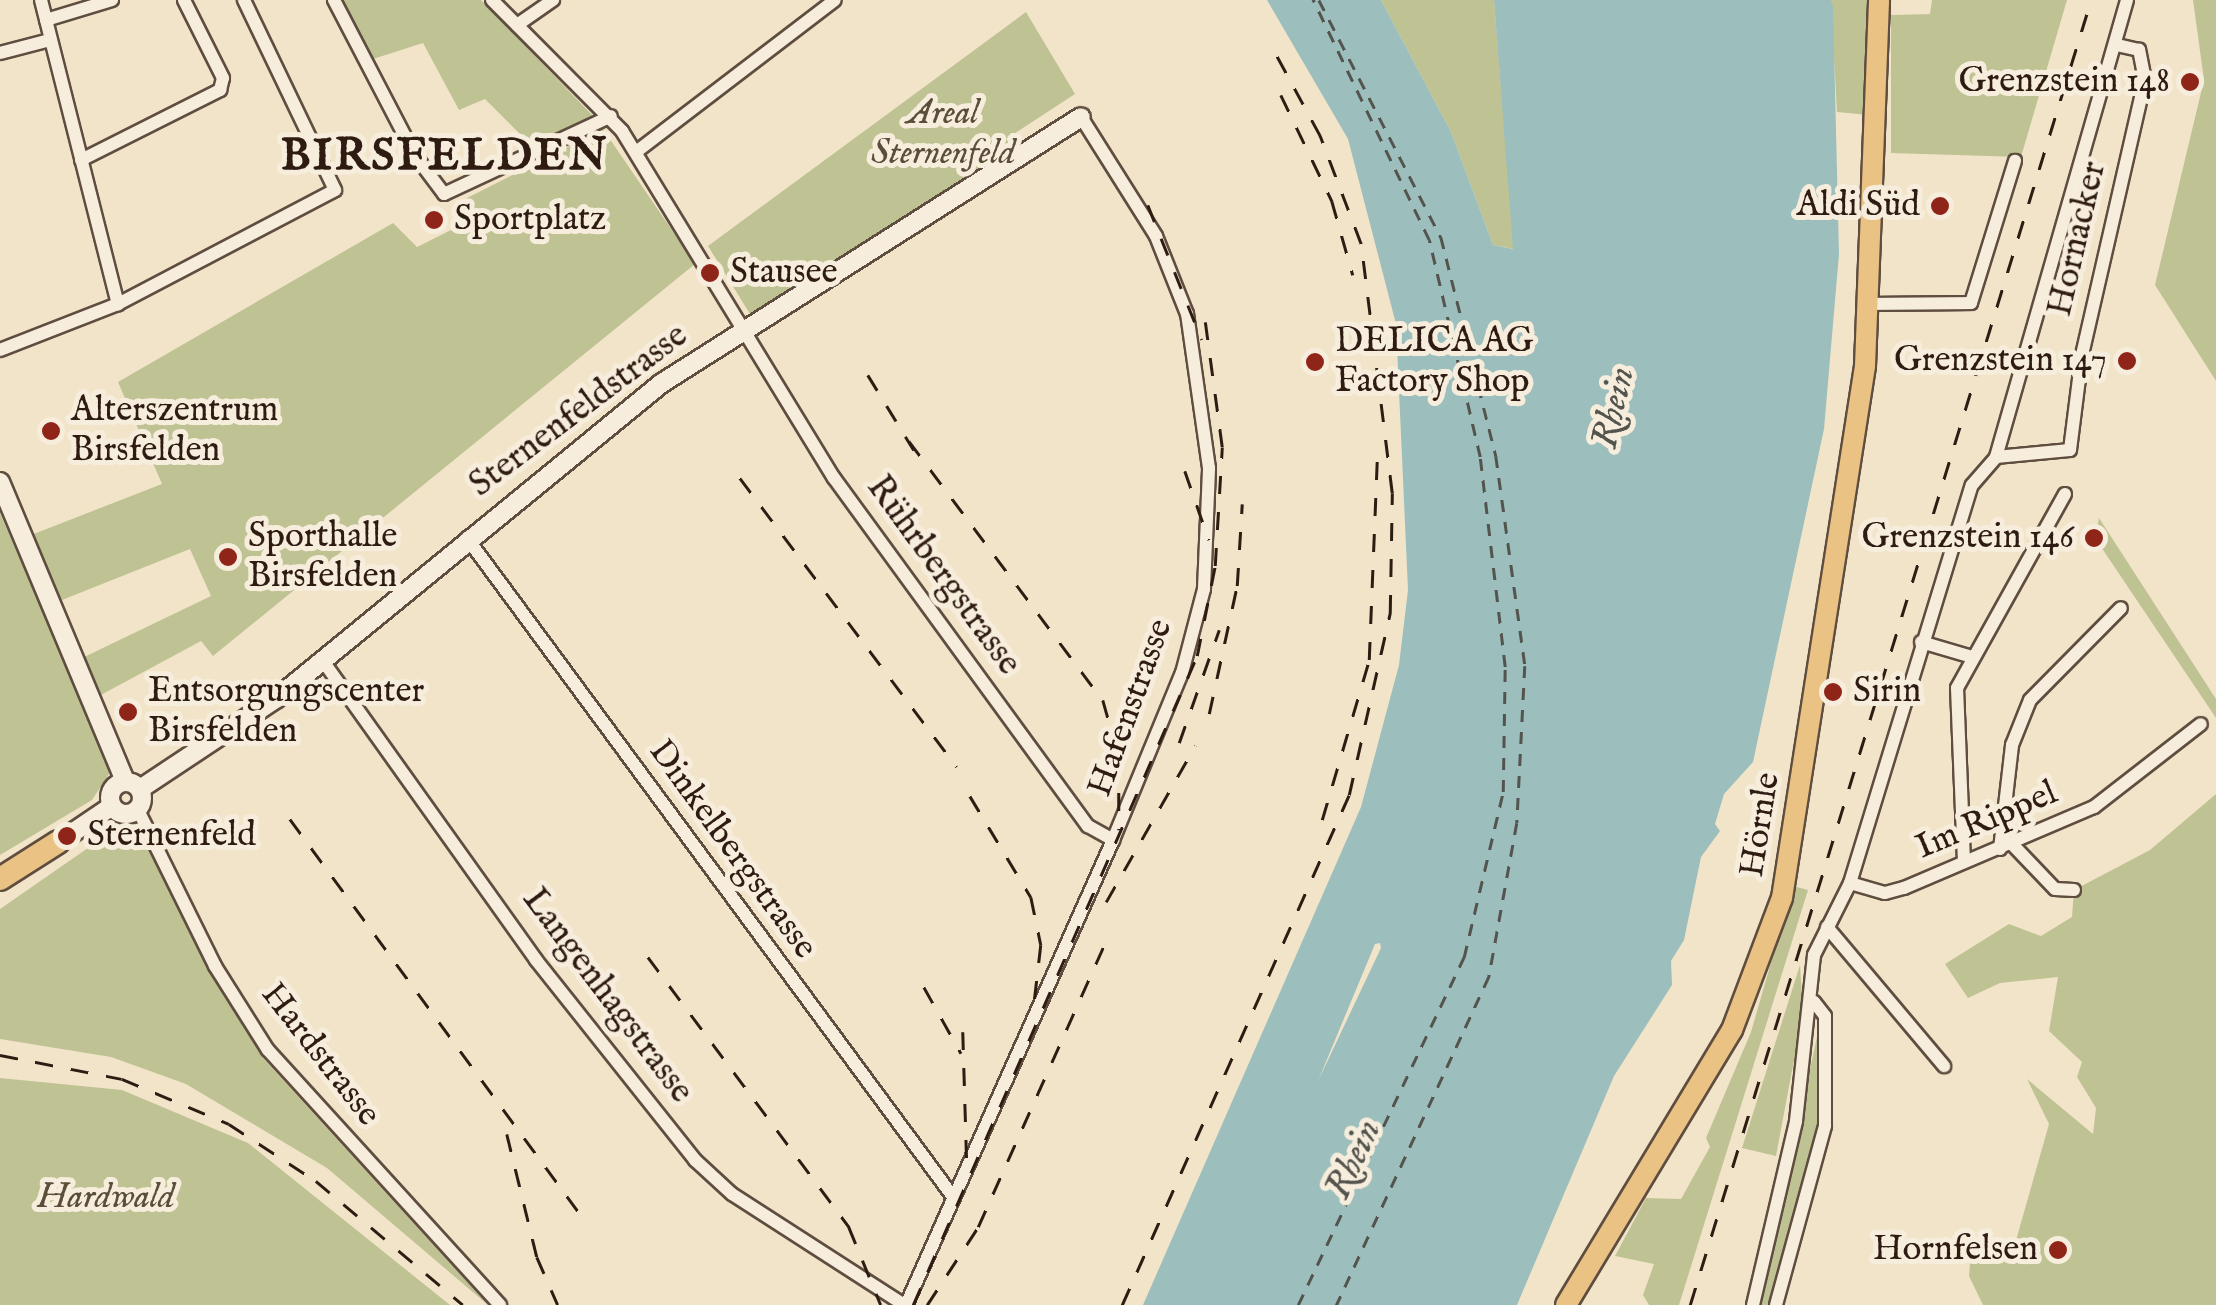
<!DOCTYPE html>
<html>
<head>
<meta charset="utf-8">
<style>
	body { margin:0 }
	#map { position:relative; width:2216px; height:1305px; overflow:hidden; background:#f2e4c9; font-family:"IM FELL English",serif }
	div>[style] { position:absolute }
	[style*='--x'] { left:calc(var(--x)*1px); top:calc(var(--y)*1px); width:calc(var(--w)*1px); rotate:calc(var(--a)*1deg) }
	.green>* { inset:0; background:#bfc393 }
	.water>* { inset:0; background:#9cbebc }
	.pier>* { inset:0; background:#f2e4c9 }
	.ferry>* { height:2.5px; margin-top:-1.25px; transform-origin:0; background:repeating-linear-gradient(90deg,#54544e 0 12px,transparent 0 22px) }
	.roads { filter:drop-shadow(2px 0 #5f4d40) drop-shadow(-2px 0 #5f4d40) drop-shadow(0 2px #5f4d40) drop-shadow(0 -2px #5f4d40) }
	.street>* { height:12px; margin:-6px; padding:0 6px; transform-origin:6px; border-radius:6px; background:#f7eddc }
	.secondary>* { height:18px; margin:-9px; padding:0 9px; transform-origin:9px; border-radius:9px; background:#f7eddc }
	.secondary>.ring { margin:-9px; padding:0; box-sizing:content-box; background:none; border:18px solid #f7eddc; border-radius:50% }
	.primary>* { height:20px; margin:-10px; padding:0 10px; transform-origin:10px; border-radius:10px; background:#e9c284 }
	.highway>* { height:22px; margin:-11px; padding:0 11px; transform-origin:11px; border-radius:11px; background:#e9c284 }
	.rail>* { height:2.5px; margin-top:-1.25px; transform-origin:0; background:repeating-linear-gradient(90deg,#2e1b12 0 18px,transparent 0 36px) }
	.dots>* { width:28px; height:28px; translate:-50% -50%; box-sizing:border-box; border:5px solid #f7eddc; border-radius:50% }
	span { translate:-50% -50%; white-space:nowrap; text-align:center; line-height:1.15; -webkit-text-stroke:10px #f7eddc; paint-order:stroke }
	.poi-label { font-size:35px; color:#2e1b12 }
	.right { translate:-100% -50%; text-align:right }
	.left { translate:0 -50%; text-align:left }
	.park-label { font-size:35px; color:#5a4d39; font-style:italic }
	.street-label { font-size:35px; color:#2e1b12 }
	.water-label { font-size:38px; color:#54544e; font-style:italic }
	.district-label { font-size:45px; color:#2e1b12; font-weight:700; letter-spacing:2.5px }
</style>
</head>
<body>
<div id="map">
	<div class="green">
		<i style="clip-path:polygon(342px 0,481px 0,595px 118px,536px 150px,485px 99px,459px 110px,423px 43px,373px 59px)"></i>
		<i style="clip-path:polygon(1381px 0,1494px 0,1514px 249px,1493px 245px,1451px 132px)"></i>
		<i style="clip-path:polygon(1831px 0,1870px 0,1868px 115px,1837px 112px)"></i>
		<i style="clip-path:polygon(1932px 0,2067px 0,2021px 157px,1891px 153px,1891px 15px,1930px 14px)"></i>
		<i style="clip-path:polygon(2193px 0,2216px 0,2216px 381px,2155px 285px,2204px 80px)"></i>
		<i style="clip-path:polygon(1026px 12px,1075px 94px,1006px 139px,1013px 149px,750px 314px,708px 246px)"></i>
		<i style="clip-path:polygon(603px 129px,695px 264px,213px 656px,201px 641px,99px 696px,80px 659px,211px 596px,190px 549px,57px 602px,31px 535px,162px 484px,118px 382px,393px 223px,417px 247px,475px 218px,467px 198px)"></i>
		<i style="clip-path:polygon(0 513px,111px 771px,92px 800px,0 855px)"></i>
		<i style="clip-path:polygon(2099px 518px,2216px 699px,2216px 718px,2095px 538px)"></i>
		<i style="clip-path:polygon(2216px 794px,2216px 1305px,1983px 1305px,1969px 1276px,1971px 1251px,2011px 1258px,2049px 1124px,2027px 1079px,2093px 1134px,2096px 1108px,2077px 1077px,2082px 1062px,2049px 1031px,2058px 977px,2000px 983px,1968px 998px,1945px 964px,2009px 924px,2041px 936px,2072px 917px,2074px 890px,2150px 850px)"></i>
		<i style="clip-path:polygon(111px 832px,147px 843px,263px 1058px,488px 1305px,327px 1168px,186px 1084px,111px 1057px,0 1039px,0 909px)"></i>
		<i style="clip-path:polygon(1793px 886px,1808px 890px,1679px 1305px,1649px 1305px,1643px 1295px,1654px 1264px,1615px 1256px,1646px 1198px,1681px 1199px,1710px 1147px,1706px 1138px,1751px 1032px)"></i>
		<i style="clip-path:polygon(1800px 965px,1803px 1012px,1776px 1156px,1742px 1148px)"></i>
		<i style="clip-path:polygon(1820px 1023px,1824px 1081px,1813px 1153px,1772px 1305px,1759px 1305px)"></i>
		<i style="clip-path:polygon(0 1078px,122px 1090px,248px 1143px,450px 1305px,0 1305px)"></i>
	</div>
	<div class="water">
		<i style="clip-path:polygon(1267px 0,1381px 0,1451px 132px,1493px 245px,1513px 249px,1494px 0,1831px 0,1833px 7px,1839px 254px,1824px 429px,1753px 762px,1724px 794px,1715px 824px,1720px 831px,1701px 857px,1684px 940px,1671px 961px,1672px 985px,1614px 1076px,1517px 1305px,1143px 1305px,1361px 807px,1399px 665px,1408px 590px,1396px 324px,1348px 139px)"></i>
	</div>
	<div class="pier">
		<i style="clip-path:polygon(1380px 943px,1381px 948px,1318px 1081px,1375px 944px)"></i>
	</div>
	<div class="ferry">
		<i style="--x:1319;--y:0;--w:267;--a:62.8"></i>
		<i style="--x:1441;--y:237;--w:226;--a:75.9"></i>
		<i style="--x:1496;--y:456;--w:212;--a:82.1"></i>
		<i style="--x:1525;--y:666;--w:157;--a:92.9"></i>
		<i style="--x:1517;--y:823;--w:157;--a:100.3"></i>
		<i style="--x:1489;--y:977;--w:362;--a:114.9"></i>
		<i style="--x:1298;--y:1305;--w:386;--a:-64.5"></i>
		<i style="--x:1464;--y:957;--w:170;--a:-76.7"></i>
		<i style="--x:1503;--y:792;--w:125;--a:-89.1"></i>
		<i style="--x:1505;--y:667;--w:211;--a:-96.8"></i>
		<i style="--x:1480;--y:457;--w:223;--a:-103.2"></i>
		<i style="--x:1429;--y:240;--w:267;--a:-115.8"></i>
	</div>
	<div class="roads">
		<div class="street">
			<i style="--x:41;--y:0;--w:314;--a:75.8"></i>
			<i style="--x:334;--y:0;--w:174;--a:62.5"></i>
			<i style="--x:414;--y:154;--w:50;--a:53.1"></i>
			<i style="--x:444;--y:194;--w:184;--a:-25"></i>
			<i style="--x:492;--y:0;--w:185;--a:45.2"></i>
			<i style="--x:622;--y:131;--w:407;--a:58.6"></i>
			<i style="--x:834;--y:478;--w:431;--a:53.9"></i>
			<i style="--x:1088;--y:826;--w:29;--a:29"></i>
			<i style="--x:46;--y:20;--w:69;--a:-16.9"></i>
			<i style="--x:517;--y:25;--w:44;--a:-34.8"></i>
			<i style="--x:0;--y:53;--w:52;--a:-14.6"></i>
			<i style="--x:636;--y:152;--w:250;--a:-37.4"></i>
			<i style="--x:81;--y:160;--w:156;--a:-26.7"></i>
			<i style="--x:220;--y:90;--w:12;--a:-76"></i>
			<i style="--x:223;--y:78;--w:87;--a:-116.6"></i>
			<i style="--x:1870;--y:304;--w:101;--a:-0.6"></i>
			<i style="--x:1971;--y:303;--w:149;--a:-72.8"></i>
			<i style="--x:0;--y:350;--w:127;--a:-21.3"></i>
			<i style="--x:118;--y:304;--w:245;--a:-27.7"></i>
			<i style="--x:335;--y:190;--w:211;--a:-115.6"></i>
			<i style="--x:1996;--y:457;--w:475;--a:-74"></i>
			<i style="--x:467;--y:538;--w:815;--a:53.58"></i>
			<i style="--x:1921;--y:642;--w:50;--a:16.3"></i>
			<i style="--x:323;--y:661;--w:367;--a:54.5"></i>
			<i style="--x:536;--y:960;--w:256;--a:51.5"></i>
			<i style="--x:695;--y:1160;--w:50;--a:42.6"></i>
			<i style="--x:732;--y:1194;--w:205;--a:32.8"></i>
			<i style="--x:138;--y:810;--w:174;--a:63.7"></i>
			<i style="--x:215;--y:966;--w:99;--a:57.8"></i>
			<i style="--x:268;--y:1050;--w:345;--a:47.7"></i>
			<i style="--x:2012;--y:844;--w:62;--a:46.3"></i>
			<i style="--x:2055;--y:889;--w:19;--a:3"></i>
			<i style="--x:2000;--y:849;--w:105;--a:-83.4"></i>
			<i style="--x:2012;--y:745;--w:48;--a:-68.2"></i>
			<i style="--x:2030;--y:700;--w:129;--a:-45.3"></i>
			<i style="--x:1964;--y:862;--w:174;--a:-92.3"></i>
			<i style="--x:1957;--y:688;--w:222;--a:-60.9"></i>
			<i style="--x:1850;--y:883;--w:36;--a:16"></i>
			<i style="--x:1885;--y:893;--w:20;--a:-15"></i>
			<i style="--x:1904;--y:888;--w:207;--a:-23.1"></i>
			<i style="--x:2094;--y:807;--w:135;--a:-37.8"></i>
			<i style="--x:1827;--y:927;--w:182;--a:49.9"></i>
			<i style="--x:906;--y:1305;--w:509;--a:-66"></i>
			<i style="--x:1113;--y:840;--w:181;--a:-67.6"></i>
			<i style="--x:1182;--y:673;--w:87;--a:-75.3"></i>
			<i style="--x:1204;--y:589;--w:121;--a:-87.6"></i>
			<i style="--x:1209;--y:468;--w:156;--a:-98.1"></i>
			<i style="--x:1187;--y:314;--w:84;--a:-111.7"></i>
			<i style="--x:1156;--y:236;--w:141;--a:-122.2"></i>
			<i style="--x:1753;--y:1305;--w:189;--a:-76.8"></i>
			<i style="--x:1796;--y:1121;--w:167;--a:-83.8"></i>
			<i style="--x:1814;--y:955;--w:80;--a:-63.4"></i>
			<i style="--x:1850;--y:883;--w:416;--a:-73"></i>
			<i style="--x:1972;--y:485;--w:37;--a:-49"></i>
			<i style="--x:1996;--y:457;--w:74;--a:-5.4"></i>
			<i style="--x:2070;--y:450;--w:96;--a:-82.8"></i>
			<i style="--x:2082;--y:355;--w:282;--a:-77.1"></i>
			<i style="--x:2145;--y:80;--w:31;--a:-101"></i>
			<i style="--x:2139;--y:50;--w:22;--a:-167"></i>
			<i style="--x:1776;--y:1305;--w:186;--a:-74.7"></i>
			<i style="--x:1825;--y:1126;--w:110;--a:-90"></i>
			<i style="--x:1825;--y:1016;--w:18;--a:-128"></i>
		</div>
		<div class="secondary">
			<i style="--x:0;--y:482;--w:324;--a:67.3"></i>
			<i class="ring" style="left:110px;top:782px;width:14px;height:14px"></i>
			<i style="--x:140;--y:789;--w:164;--a:-33.6"></i>
			<i style="--x:277;--y:698;--w:497;--a:-39.3"></i>
			<i style="--x:662;--y:383;--w:496;--a:-32.4"></i>
			<i style="--x:50;--y:848;--w:75;--a:-34.1"></i>
		</div>
		<div class="primary">
			<i style="--x:1566;--y:1305;--w:321;--a:-58.9"></i>
			<i style="--x:1732;--y:1030;--w:141;--a:-69.3"></i>
			<i style="--x:1782;--y:898;--w:538;--a:-81.13"></i>
			<i style="--x:1865;--y:366;--w:366;--a:-87.8"></i>
		</div>
		<div class="highway">
			<i style="--x:0;--y:879;--w:69;--a:-32.5"></i>
		</div>
	</div>
	<div class="rail">
		<i style="--x:1281;--y:95;--w:118;--a:64.3"></i>
		<i style="--x:1332;--y:201;--w:77;--a:74.2"></i>
		<i style="--x:1148;--y:205;--w:145;--a:68.2"></i>
		<i style="--x:868;--y:375;--w:88;--a:58.5"></i>
		<i style="--x:909;--y:441;--w:324;--a:53.2"></i>
		<i style="--x:1103;--y:700;--w:59;--a:74.3"></i>
		<i style="--x:1119;--y:757;--w:73;--a:90"></i>
		<i style="--x:1185;--y:471;--w:73;--a:70.8"></i>
		<i style="--x:740;--y:478;--w:361;--a:53.1"></i>
		<i style="--x:1209;--y:714;--w:131;--a:-77.7"></i>
		<i style="--x:1237;--y:586;--w:82;--a:-86.5"></i>
		<i style="--x:1179;--y:743;--w:120;--a:-70.5"></i>
		<i style="--x:970;--y:796;--w:118;--a:58.9"></i>
		<i style="--x:1031;--y:897;--w:49;--a:78.2"></i>
		<i style="--x:1041;--y:945;--w:69;--a:96.6"></i>
		<i style="--x:290;--y:819;--w:495;--a:53.7"></i>
		<i style="--x:1322;--y:820;--w:167;--a:-73.6"></i>
		<i style="--x:1369;--y:660;--w:202;--a:-87.7"></i>
		<i style="--x:1106;--y:902;--w:180;--a:-60.3"></i>
		<i style="--x:648;--y:957;--w:337;--a:53.3"></i>
		<i style="--x:849;--y:1227;--w:84;--a:67.7"></i>
		<i style="--x:924;--y:987;--w:76;--a:60.7"></i>
		<i style="--x:963;--y:1032;--w:136;--a:88.3"></i>
		<i style="--x:0;--y:1055;--w:124;--a:11.1"></i>
		<i style="--x:122;--y:1079;--w:116;--a:22.8"></i>
		<i style="--x:229;--y:1124;--w:104;--a:33.2"></i>
		<i style="--x:316;--y:1181;--w:192;--a:40.1"></i>
		<i style="--x:507;--y:1134;--w:127;--a:76.3"></i>
		<i style="--x:537;--y:1257;--w:52;--a:66.4"></i>
		<i style="--x:913;--y:1305;--w:708;--a:-66.37"></i>
		<i style="--x:1197;--y:656;--w:92;--a:-78.7"></i>
		<i style="--x:1215;--y:566;--w:119;--a:-86.6"></i>
		<i style="--x:1222;--y:447;--w:126;--a:-97.7"></i>
		<i style="--x:927;--y:1305;--w:93;--a:-56.8"></i>
		<i style="--x:978;--y:1227;--w:323;--a:-65.9"></i>
		<i style="--x:1122;--y:1305;--w:558;--a:-66.01"></i>
		<i style="--x:1349;--y:795;--w:187;--a:-77.3"></i>
		<i style="--x:1390;--y:613;--w:120;--a:-89"></i>
		<i style="--x:1392;--y:493;--w:251;--a:-97.1"></i>
		<i style="--x:1361;--y:244;--w:116;--a:-110.8"></i>
		<i style="--x:1320;--y:136;--w:94;--a:-118.5"></i>
		<i style="--x:1690;--y:1305;--w:1365;--a:-72.92"></i>
	</div>
	<div class="dots">
		<i style="left:2190px;top:82px;background:#8f2418"></i>
		<i style="left:1940px;top:206px;background:#8f2418"></i>
		<i style="left:434px;top:220px;background:#8f2418"></i>
		<i style="left:710px;top:273px;background:#8f2418"></i>
		<i style="left:2127px;top:361px;background:#8f2418"></i>
		<i style="left:1315px;top:362px;background:#8f2418"></i>
		<i style="left:51px;top:431px;background:#8f2418"></i>
		<i style="left:2094px;top:538px;background:#8f2418"></i>
		<i style="left:228px;top:557px;background:#8f2418"></i>
		<i style="left:1833px;top:692px;background:#8f2418"></i>
		<i style="left:128px;top:712px;background:#8f2418"></i>
		<i style="left:67px;top:836px;background:#8f2418"></i>
		<i style="left:2058px;top:1250px;background:#8f2418"></i>
	</div>
	<div class="poi-label">
		<span class="right" style="left:2170px;top:82px">Grenzstein 148</span>
		<span class="right" style="left:1920px;top:206px">Aldi Süd</span>
		<span class="left" style="left:454px;top:220px">Sportplatz</span>
		<span class="left" style="left:730px;top:273px">Stausee</span>
		<span class="left" style="left:1335px;top:362px">DELICA AG<br>Factory Shop</span>
		<span class="right" style="left:2107px;top:361px">Grenzstein 147</span>
		<span class="left" style="left:71px;top:431px">Alterszentrum<br>Birsfelden</span>
		<span class="left" style="left:248px;top:557px">Sporthalle<br>Birsfelden</span>
		<span class="right" style="left:2074px;top:538px">Grenzstein 146</span>
		<span class="left" style="left:148px;top:712px">Entsorgungscenter<br>Birsfelden</span>
		<span class="left" style="left:1853px;top:692px">Sirin</span>
		<span class="left" style="left:87px;top:836px">Sternenfeld</span>
		<span class="right" style="left:2038px;top:1250px">Hornfelsen</span>
	</div>
	<div class="park-label">
		<span style="left:943px;top:134px">Areal<br>Sternenfeld</span>
		<span style="left:106px;top:1198px">Hardwald</span>
	</div>
	<div class="street-label">
		<span style="left:2078px;top:239px;rotate:-77deg">Hornacker</span>
		<span style="left:579px;top:411px;rotate:-37deg">Sternenfeldstrasse</span>
		<span style="left:943px;top:576px;rotate:54deg">Rührbergstrasse</span>
		<span style="left:1131px;top:708px;rotate:-70deg">Hafenstrasse</span>
		<span style="left:1987px;top:821px;rotate:-23deg">Im Rippel</span>
		<span style="left:1761px;top:825px;rotate:-81deg">Hörnle</span>
		<span style="left:732px;top:850px;rotate:54deg">Dinkelbergstrasse</span>
		<span style="left:607px;top:996px;rotate:53deg">Langenhagstrasse</span>
		<span style="left:320px;top:1055px;rotate:52deg">Hardstrasse</span>
	</div>
	<div class="water-label">
		<span style="left:1615px;top:408px;rotate:-77deg">Rhein</span>
		<span style="left:1355px;top:1160px;rotate:-65deg">Rhein</span>
	</div>
	<div class="district-label">
		<span style="left:445px;top:157px">BIRSFELDEN</span>
	</div>
</div>
</body>
</html>
